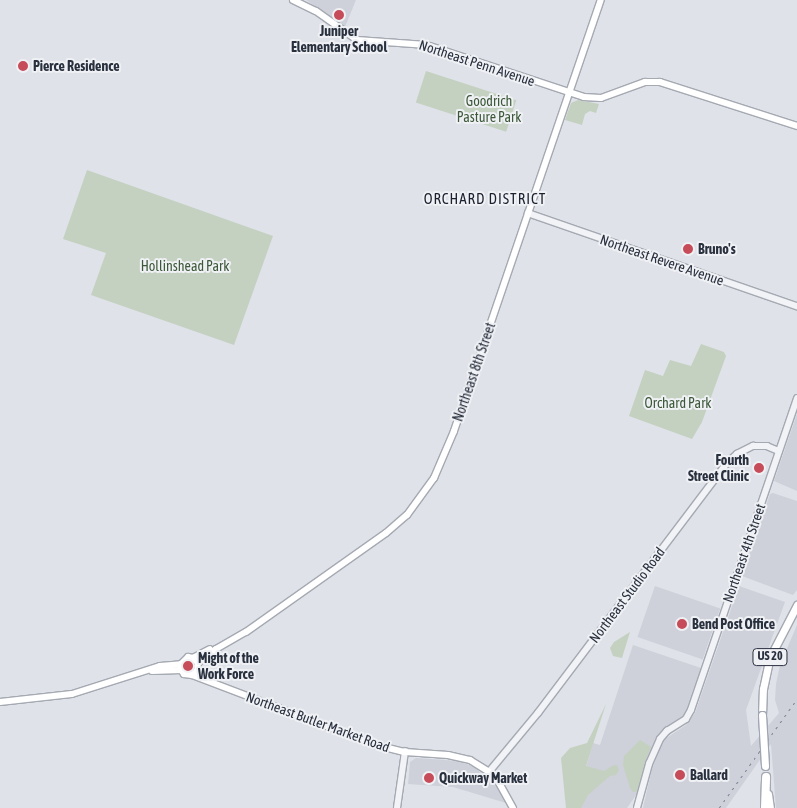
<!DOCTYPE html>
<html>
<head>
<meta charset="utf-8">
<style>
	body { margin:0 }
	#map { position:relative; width:797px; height:808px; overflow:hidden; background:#dfe2e8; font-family:"Asap Condensed",sans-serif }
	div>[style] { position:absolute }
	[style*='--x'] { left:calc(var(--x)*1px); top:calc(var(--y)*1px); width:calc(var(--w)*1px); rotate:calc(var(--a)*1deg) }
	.built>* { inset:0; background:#ced1d9; transform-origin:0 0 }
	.green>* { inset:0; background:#c4d1c1; transform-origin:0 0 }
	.roads { filter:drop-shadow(1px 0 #a5a9b2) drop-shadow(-1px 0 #a5a9b2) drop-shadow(0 1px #a5a9b2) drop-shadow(0 -1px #a5a9b2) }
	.tertiary>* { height:5.5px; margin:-2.75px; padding:0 2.75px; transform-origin:2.75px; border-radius:2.75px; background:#f2f3f6 }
	.secondary>* { height:6px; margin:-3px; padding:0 3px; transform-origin:3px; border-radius:3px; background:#fff }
	.primary>* { height:7px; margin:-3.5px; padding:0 3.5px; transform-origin:3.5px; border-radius:3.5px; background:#fff }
	.trunk>* { height:8px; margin:-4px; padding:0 4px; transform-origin:4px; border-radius:4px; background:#fff }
	.rail>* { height:1px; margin-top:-0.5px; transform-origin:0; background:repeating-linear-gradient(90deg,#7a8190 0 2.5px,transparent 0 7.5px) }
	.bridges { filter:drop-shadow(1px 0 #a0a6b2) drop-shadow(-1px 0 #a0a6b2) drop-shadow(0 1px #a0a6b2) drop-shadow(0 -1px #a0a6b2) }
	.primary-bridge>* { height:7px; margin:-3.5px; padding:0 3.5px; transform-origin:3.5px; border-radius:3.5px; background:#fff }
	.dots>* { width:14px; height:14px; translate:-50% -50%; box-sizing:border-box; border:2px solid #eff1f5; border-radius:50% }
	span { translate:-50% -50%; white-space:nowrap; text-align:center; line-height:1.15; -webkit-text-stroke:4px #eff1f5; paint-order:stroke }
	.shield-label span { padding:1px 4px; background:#eff1f5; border:1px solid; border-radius:4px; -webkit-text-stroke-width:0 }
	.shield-label { font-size:12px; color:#29303e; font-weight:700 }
	.poi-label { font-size:14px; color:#29303e; font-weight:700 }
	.left { translate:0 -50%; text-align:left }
	.right { translate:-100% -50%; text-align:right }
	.street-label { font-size:14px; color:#29303e }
	.park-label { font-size:14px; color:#3c5838 }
	.neighbourhood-label { font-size:15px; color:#1c212f; letter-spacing:1px }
</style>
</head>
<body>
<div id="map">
	<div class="built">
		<i style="clip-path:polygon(306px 0,356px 0,345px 27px)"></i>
		<i style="clip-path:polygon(797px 414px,797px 491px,774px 481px)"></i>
		<i style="clip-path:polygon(773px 493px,797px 501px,797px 590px,793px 595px,742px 576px,770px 494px)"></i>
		<i style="left:655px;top:586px;width:69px;height:54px;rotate:19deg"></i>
		<i style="clip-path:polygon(739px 586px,785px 602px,746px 710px,751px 746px,779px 713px,775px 700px,776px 684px,780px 665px,797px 625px,797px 808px,776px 808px,771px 744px,726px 808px,643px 808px,652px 768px,660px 749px,665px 739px,686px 725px,695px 713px)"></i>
		<i style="clip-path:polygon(633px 645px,701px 668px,689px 710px,680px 720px,659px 733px,645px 762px,641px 788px,627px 808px,574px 808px,593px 743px,600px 745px)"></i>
		<i style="clip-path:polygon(416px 758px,459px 761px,474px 767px,496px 786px,506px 803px,453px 787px,408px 784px,410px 762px)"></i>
	</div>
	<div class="green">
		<i style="left:426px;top:71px;width:95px;height:33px;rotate:18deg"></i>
		<i style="clip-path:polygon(578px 100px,599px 104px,596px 113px,590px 111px,585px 114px,582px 125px,565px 120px,571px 103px)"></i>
		<i style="clip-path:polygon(87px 170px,273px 236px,234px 345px,91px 295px,106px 253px,63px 239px)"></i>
		<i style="clip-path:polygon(701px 344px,724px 352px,726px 356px,702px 422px,692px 439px,629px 416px,645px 370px,663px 376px,670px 360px,691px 366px)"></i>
		<i style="clip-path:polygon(630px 632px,622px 658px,613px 656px,610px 648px,614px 642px)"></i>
		<i style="clip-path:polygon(606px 704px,586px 766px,604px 771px,612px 766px,617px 765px,619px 770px,616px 775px,610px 776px,588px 795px,581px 808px,566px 808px,561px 758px,570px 748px,587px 743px)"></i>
		<i style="clip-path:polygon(640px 740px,651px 747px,645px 762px,639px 792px,633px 792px,630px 788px,623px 765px,624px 756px)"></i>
	</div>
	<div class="roads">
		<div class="tertiary">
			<i style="--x:528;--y:213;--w:285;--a:19.1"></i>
			<i style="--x:489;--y:772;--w:77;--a:-50.3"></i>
			<i style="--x:538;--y:713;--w:312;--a:-52.9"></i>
			<i style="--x:726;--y:464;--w:15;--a:-42"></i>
			<i style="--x:737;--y:454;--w:18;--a:-27"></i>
			<i style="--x:753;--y:446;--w:14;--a:0"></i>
			<i style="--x:767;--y:446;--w:13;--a:23"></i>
			<i style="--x:397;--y:808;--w:57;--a:-81.9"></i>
			<i style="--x:637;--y:808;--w:46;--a:-74.7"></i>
			<i style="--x:649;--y:764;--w:27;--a:-66"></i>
			<i style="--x:660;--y:739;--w:11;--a:-49"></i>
			<i style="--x:667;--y:731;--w:22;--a:-32"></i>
			<i style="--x:686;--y:719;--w:10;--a:-61"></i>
			<i style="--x:691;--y:710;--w:329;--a:-71.2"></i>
		</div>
		<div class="secondary">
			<i style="--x:293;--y:0;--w:25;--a:26"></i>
			<i style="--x:316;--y:11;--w:50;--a:35.3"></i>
			<i style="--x:357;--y:40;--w:70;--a:4.1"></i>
			<i style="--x:427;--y:45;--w:165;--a:18.3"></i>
			<i style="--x:584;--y:97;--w:17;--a:3"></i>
			<i style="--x:601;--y:98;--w:47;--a:-20"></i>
			<i style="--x:645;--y:82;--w:15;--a:0"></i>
			<i style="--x:660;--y:82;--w:144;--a:17.8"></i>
			<i style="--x:193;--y:658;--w:19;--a:-28"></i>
			<i style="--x:198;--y:663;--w:23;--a:-38"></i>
			<i style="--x:216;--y:649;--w:34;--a:-30"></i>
			<i style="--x:246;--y:632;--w:171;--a:-35.3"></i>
			<i style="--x:386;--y:533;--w:28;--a:-41"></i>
			<i style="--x:407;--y:515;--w:46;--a:-53.9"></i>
			<i style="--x:434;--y:478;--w:51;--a:-66.9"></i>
			<i style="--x:454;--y:431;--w:455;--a:-71.2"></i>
			<i style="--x:152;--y:671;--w:29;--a:-2"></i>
			<i style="--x:192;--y:675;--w:6;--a:-39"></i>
			<i style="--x:197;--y:671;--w:8;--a:-83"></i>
			<i style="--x:198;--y:663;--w:7;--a:-135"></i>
			<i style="--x:193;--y:658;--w:5;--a:-169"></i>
			<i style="--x:188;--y:657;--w:10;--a:135"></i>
			<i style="--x:181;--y:664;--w:6;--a:90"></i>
			<i style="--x:181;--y:670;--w:5;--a:53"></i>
			<i style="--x:184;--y:674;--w:8;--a:7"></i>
			<i style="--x:192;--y:675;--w:197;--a:20.8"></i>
			<i style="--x:376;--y:745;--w:30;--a:14"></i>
			<i style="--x:405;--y:752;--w:43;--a:4"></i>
			<i style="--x:448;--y:755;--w:23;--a:13"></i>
			<i style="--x:470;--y:760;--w:22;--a:32"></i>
			<i style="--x:489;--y:772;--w:13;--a:45"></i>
			<i style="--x:498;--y:781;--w:31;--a:61"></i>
			<i style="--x:0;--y:702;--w:72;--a:-6.3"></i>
			<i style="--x:72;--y:694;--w:92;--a:-17.7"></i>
			<i style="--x:160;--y:666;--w:21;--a:-5"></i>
		</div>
		<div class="primary">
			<i style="--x:762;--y:715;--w:26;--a:-88"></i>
			<i style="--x:763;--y:689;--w:33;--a:-78"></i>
			<i style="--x:770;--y:657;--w:59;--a:-62.6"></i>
			<i style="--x:768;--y:794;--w:14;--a:82"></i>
		</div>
		<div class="trunk">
			<i style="--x:765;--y:808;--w:31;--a:-88"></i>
		</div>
	</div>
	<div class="rail">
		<i style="--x:719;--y:808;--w:134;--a:-54.4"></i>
	</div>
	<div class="bridges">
		<div class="primary-bridge">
			<i style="--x:762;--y:715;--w:51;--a:86.6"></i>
		</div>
	</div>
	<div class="dots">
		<i style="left:339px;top:15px;background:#c54c58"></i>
		<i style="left:23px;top:66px;background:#c54c58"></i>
		<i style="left:688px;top:249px;background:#c54c58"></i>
		<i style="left:759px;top:468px;background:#c54c58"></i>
		<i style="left:682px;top:624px;background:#c54c58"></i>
		<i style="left:188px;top:666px;background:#c54c58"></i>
		<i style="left:680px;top:775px;background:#c54c58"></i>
		<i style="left:429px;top:778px;background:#c54c58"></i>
	</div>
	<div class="shield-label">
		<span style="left:770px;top:657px">US 20</span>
	</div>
	<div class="poi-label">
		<span style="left:339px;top:39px">Juniper<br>Elementary School</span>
		<span class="left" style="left:33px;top:66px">Pierce Residence</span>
		<span class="left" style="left:698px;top:249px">Bruno's</span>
		<span class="right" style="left:749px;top:468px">Fourth<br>Street Clinic</span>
		<span class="left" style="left:692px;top:624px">Bend Post Office</span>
		<span class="left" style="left:198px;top:666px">Might of the<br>Work Force</span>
		<span class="left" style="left:690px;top:775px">Ballard</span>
		<span class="left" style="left:439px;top:778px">Quickway Market</span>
	</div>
	<div class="street-label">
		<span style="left:477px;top:63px;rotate:18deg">Northeast Penn Avenue</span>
		<span style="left:662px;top:260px;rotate:19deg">Northeast Revere Avenue</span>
		<span style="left:474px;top:372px;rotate:-71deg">Northeast 8th Street</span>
		<span style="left:744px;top:553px;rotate:-71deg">Northeast 4th Street</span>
		<span style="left:627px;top:595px;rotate:-53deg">Northeast Studio Road</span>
		<span style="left:318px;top:722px;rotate:20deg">Northeast Butler Market Road</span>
	</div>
	<div class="park-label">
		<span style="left:489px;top:109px">Goodrich<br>Pasture Park</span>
		<span style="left:185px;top:266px">Hollinshead Park</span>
		<span style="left:678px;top:403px">Orchard Park</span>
	</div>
	<div class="neighbourhood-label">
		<span style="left:485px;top:199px">ORCHARD DISTRICT</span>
	</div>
</div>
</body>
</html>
